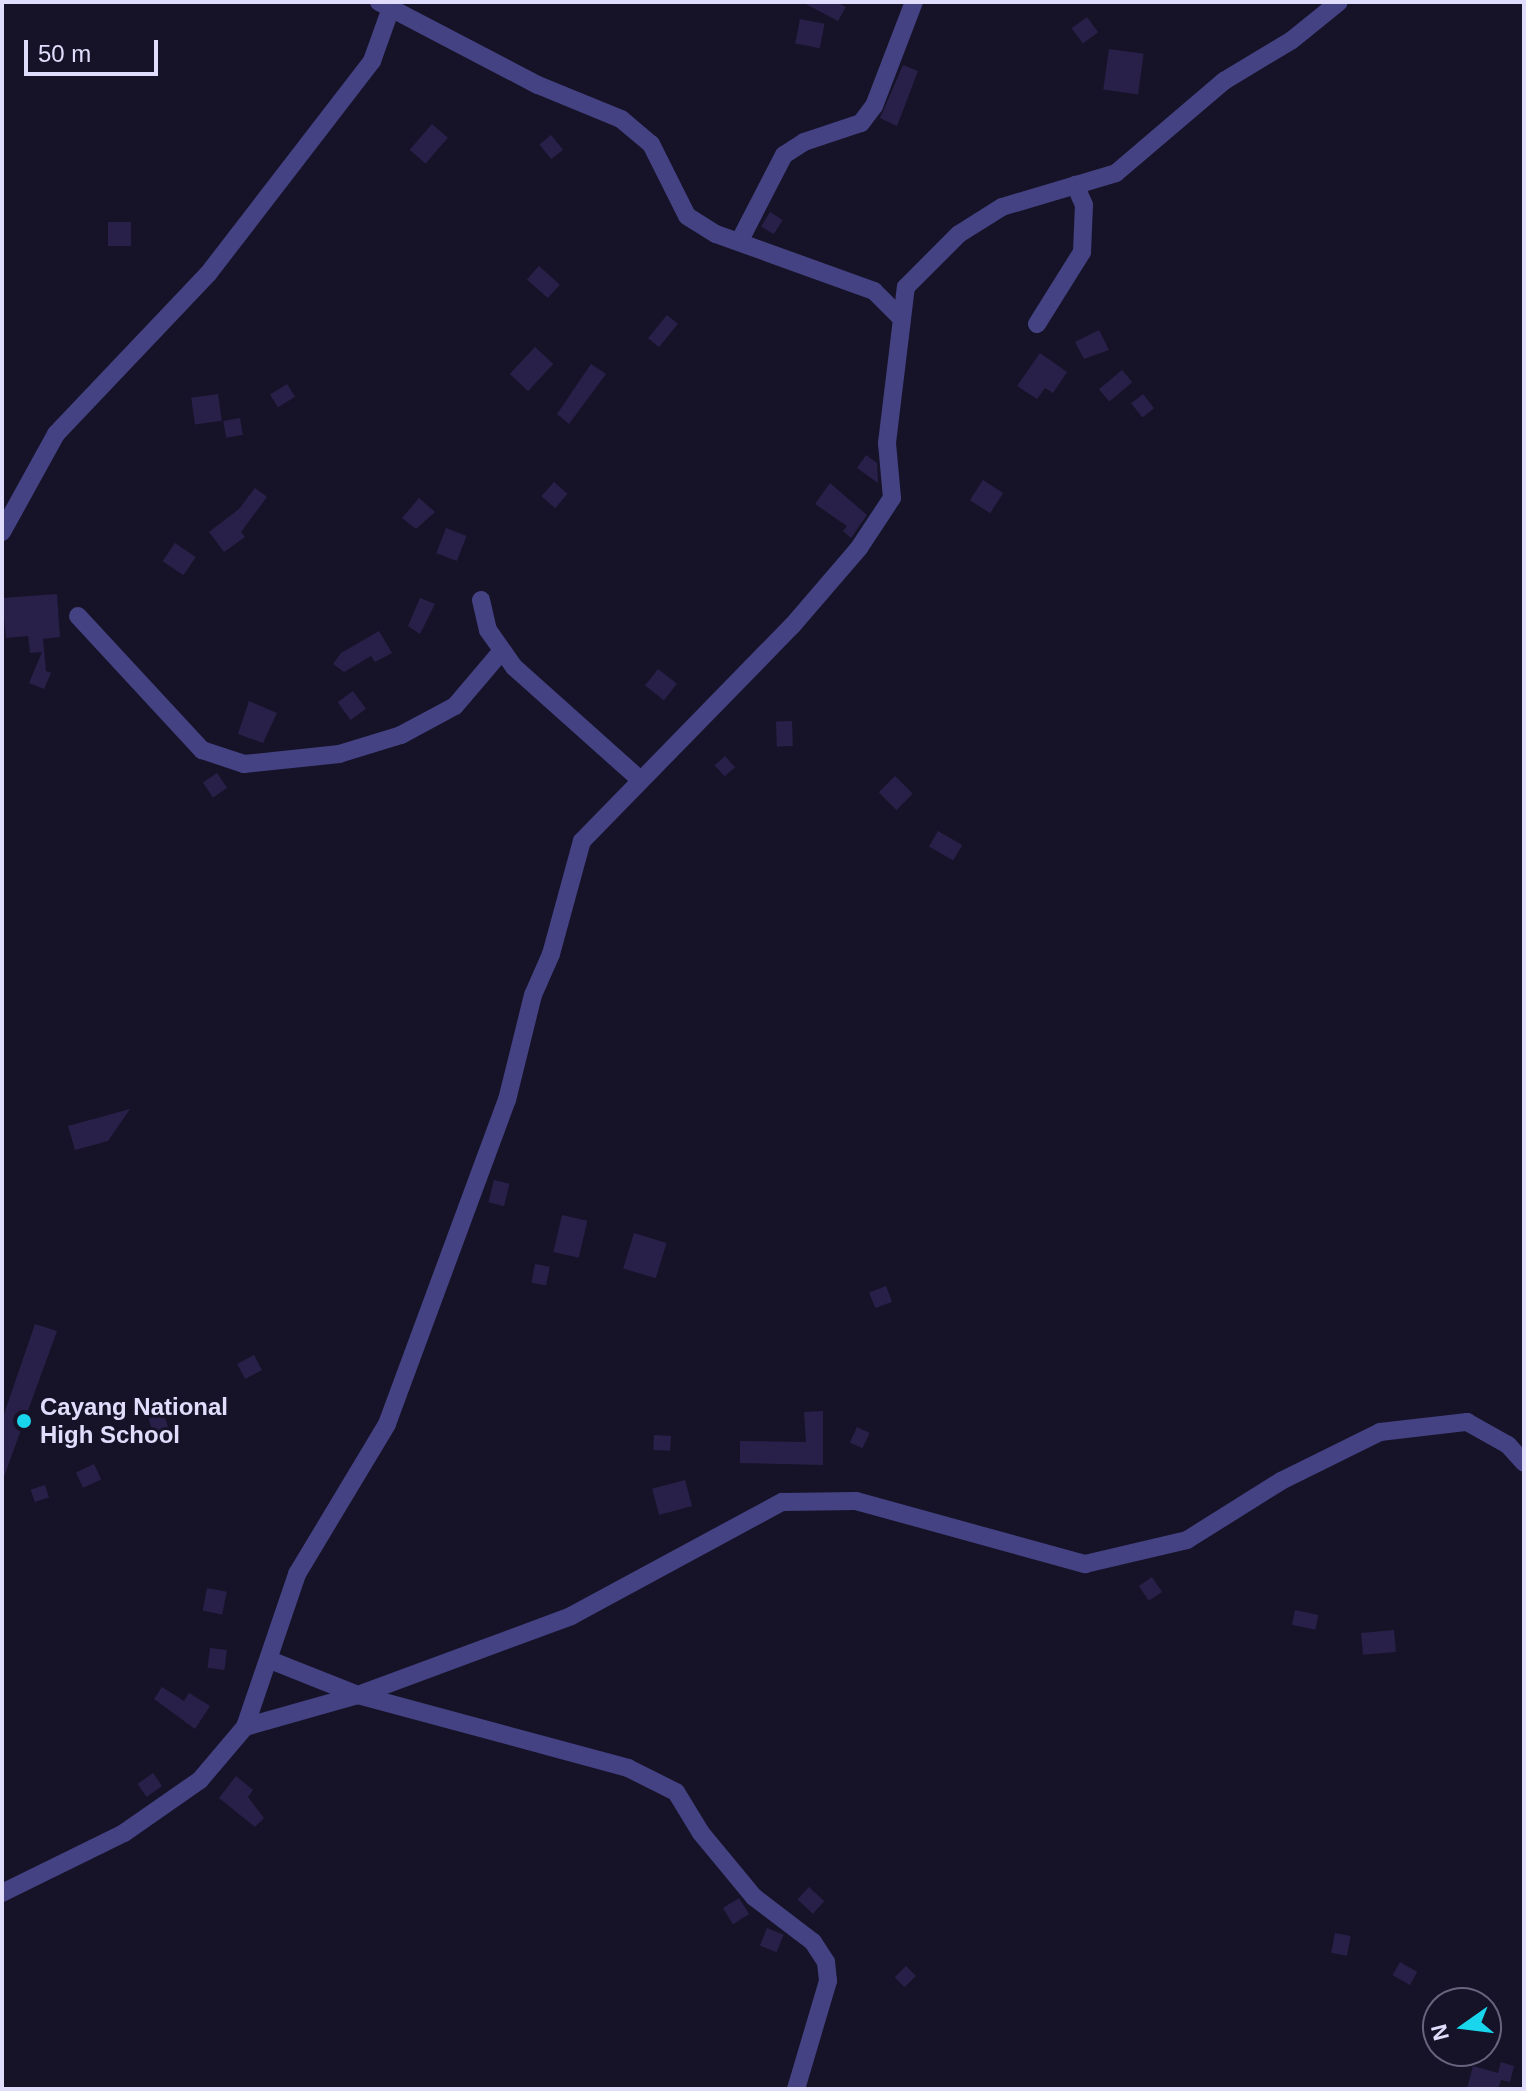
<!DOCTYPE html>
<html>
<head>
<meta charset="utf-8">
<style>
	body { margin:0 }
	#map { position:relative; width:1526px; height:2091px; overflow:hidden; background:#161328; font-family:Arial,sans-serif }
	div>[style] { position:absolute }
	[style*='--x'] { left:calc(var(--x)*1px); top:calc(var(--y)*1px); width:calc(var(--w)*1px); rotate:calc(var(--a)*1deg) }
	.building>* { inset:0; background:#282048; transform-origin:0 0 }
	.minor>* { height:18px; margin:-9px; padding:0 9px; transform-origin:9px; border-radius:9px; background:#444283 }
	.dots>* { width:22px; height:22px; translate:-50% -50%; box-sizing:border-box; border:4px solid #161328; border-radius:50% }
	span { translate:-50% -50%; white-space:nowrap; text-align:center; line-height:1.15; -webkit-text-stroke:6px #161328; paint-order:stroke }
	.poi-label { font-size:24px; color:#e0ddfc; font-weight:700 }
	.left { translate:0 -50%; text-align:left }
	.frame { position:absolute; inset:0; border:4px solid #e0ddfc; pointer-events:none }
	.north { position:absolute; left:1422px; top:1987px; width:80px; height:80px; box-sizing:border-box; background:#161328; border:2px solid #67647d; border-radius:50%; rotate:256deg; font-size:22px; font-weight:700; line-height:32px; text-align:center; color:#e0ddfc }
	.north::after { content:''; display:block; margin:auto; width:28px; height:36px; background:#19d6ec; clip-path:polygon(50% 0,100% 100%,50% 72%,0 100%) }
	.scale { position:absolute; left:24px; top:40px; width:134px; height:36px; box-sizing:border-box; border:4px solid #e0ddfc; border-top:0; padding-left:10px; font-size:24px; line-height:28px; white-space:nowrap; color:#e0ddfc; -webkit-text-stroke:6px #161328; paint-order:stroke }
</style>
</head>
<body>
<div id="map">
	<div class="building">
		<i style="clip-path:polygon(802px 2px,836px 2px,846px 7px,838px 21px)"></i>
		<i style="left:1087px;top:17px;width:19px;height:19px;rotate:54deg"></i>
		<i style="left:800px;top:19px;width:25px;height:25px;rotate:11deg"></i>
		<i style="left:1109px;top:49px;width:35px;height:41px;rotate:8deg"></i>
		<i style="clip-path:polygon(903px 65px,918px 71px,897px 126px,880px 118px)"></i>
		<i style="left:432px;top:124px;width:21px;height:34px;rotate:41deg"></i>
		<i style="left:551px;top:135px;width:19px;height:15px;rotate:51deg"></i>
		<i style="left:770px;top:212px;width:15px;height:17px;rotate:32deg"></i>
		<i style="left:108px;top:222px;width:23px;height:24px"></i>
		<i style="left:539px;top:266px;width:28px;height:18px;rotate:42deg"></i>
		<i style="left:667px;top:315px;width:14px;height:30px;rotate:39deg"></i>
		<i style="clip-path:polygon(1099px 330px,1109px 350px,1084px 359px,1075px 342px)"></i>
		<i style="left:535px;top:347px;width:25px;height:37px;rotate:43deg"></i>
		<i style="clip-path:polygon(1040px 353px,1067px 372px,1053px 393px,1045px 388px,1037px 399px,1017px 386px)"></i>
		<i style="clip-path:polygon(591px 364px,606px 374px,569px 424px,557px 414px)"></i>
		<i style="left:1122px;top:370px;width:16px;height:30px;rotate:50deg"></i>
		<i style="left:287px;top:384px;width:15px;height:20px;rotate:58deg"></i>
		<i style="left:218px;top:394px;width:27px;height:27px;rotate:82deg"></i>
		<i style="left:1143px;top:394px;width:18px;height:15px;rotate:52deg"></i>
		<i style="left:240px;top:418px;width:17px;height:17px;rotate:80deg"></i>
		<i style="clip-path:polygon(866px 455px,877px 463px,878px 483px,857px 468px)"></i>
		<i style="left:983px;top:480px;width:24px;height:24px;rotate:33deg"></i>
		<i style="left:554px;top:482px;width:18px;height:19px;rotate:41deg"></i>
		<i style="clip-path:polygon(830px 483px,867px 515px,851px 538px,843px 531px,847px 526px,815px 504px)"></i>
		<i style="clip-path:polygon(255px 488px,267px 497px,241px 532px,245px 537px,224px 552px,209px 532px,239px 509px)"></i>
		<i style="clip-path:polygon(419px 498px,435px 512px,416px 529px,402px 518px)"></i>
		<i style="left:446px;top:528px;width:22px;height:27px;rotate:21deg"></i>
		<i style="left:175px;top:543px;width:25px;height:22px;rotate:34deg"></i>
		<i style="clip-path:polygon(57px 594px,60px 637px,43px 639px,46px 671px,51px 673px,44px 689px,29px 683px,42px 652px,30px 653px,28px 636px,6px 638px,2px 598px)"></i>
		<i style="clip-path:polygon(420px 598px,435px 604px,420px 634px,408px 626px)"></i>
		<i style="clip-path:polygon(379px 631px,392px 653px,375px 662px,371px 656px,344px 672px,333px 664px,341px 653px)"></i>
		<i style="left:658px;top:669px;width:24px;height:21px;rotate:38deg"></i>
		<i style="left:353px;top:691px;width:22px;height:19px;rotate:54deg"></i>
		<i style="clip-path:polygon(249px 701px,277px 713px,263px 743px,238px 734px)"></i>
		<i style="left:792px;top:721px;width:25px;height:16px;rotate:88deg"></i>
		<i style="left:725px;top:756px;width:15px;height:14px;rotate:48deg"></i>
		<i style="left:217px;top:773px;width:18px;height:17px;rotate:56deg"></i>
		<i style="left:895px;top:776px;width:25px;height:23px;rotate:45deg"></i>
		<i style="left:938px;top:831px;width:28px;height:18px;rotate:30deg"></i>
		<i style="clip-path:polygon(130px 1109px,108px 1141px,75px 1150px,68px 1126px)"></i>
		<i style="left:494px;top:1180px;width:16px;height:23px;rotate:14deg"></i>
		<i style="left:562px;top:1215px;width:26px;height:38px;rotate:13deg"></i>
		<i style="left:634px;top:1233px;width:34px;height:37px;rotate:17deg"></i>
		<i style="left:535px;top:1264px;width:15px;height:19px;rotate:11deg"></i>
		<i style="left:886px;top:1286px;width:17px;height:18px;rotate:69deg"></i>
		<i style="clip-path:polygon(35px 1324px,57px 1331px,2px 1482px,2px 1420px)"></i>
		<i style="left:254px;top:1355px;width:17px;height:19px;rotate:62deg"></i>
		<i style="left:163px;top:1410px;width:18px;height:16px;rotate:74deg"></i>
		<i style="clip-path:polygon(823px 1411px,823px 1465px,740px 1463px,740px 1441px,806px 1442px,804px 1412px)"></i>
		<i style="left:857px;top:1427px;width:14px;height:17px;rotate:25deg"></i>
		<i style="left:654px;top:1435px;width:17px;height:15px;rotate:3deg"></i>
		<i style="left:94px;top:1464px;width:17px;height:20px;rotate:65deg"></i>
		<i style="left:685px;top:1480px;width:27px;height:34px;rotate:75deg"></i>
		<i style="left:45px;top:1485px;width:13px;height:15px;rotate:72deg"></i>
		<i style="left:1152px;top:1577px;width:18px;height:16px;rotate:56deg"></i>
		<i style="left:207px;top:1588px;width:20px;height:23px;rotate:11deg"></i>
		<i style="left:1295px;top:1610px;width:24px;height:15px;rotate:12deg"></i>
		<i style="left:1394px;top:1630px;width:22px;height:33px;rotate:85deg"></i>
		<i style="left:210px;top:1648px;width:17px;height:20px;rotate:7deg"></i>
		<i style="clip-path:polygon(162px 1687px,184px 1701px,189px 1693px,210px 1706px,195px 1729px,154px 1699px)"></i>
		<i style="left:153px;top:1773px;width:16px;height:19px;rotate:55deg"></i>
		<i style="clip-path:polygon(236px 1776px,253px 1790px,248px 1797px,264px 1818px,255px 1827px,219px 1798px)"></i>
		<i style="left:809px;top:1887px;width:21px;height:17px;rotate:43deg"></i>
		<i style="left:739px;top:1898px;width:19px;height:19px;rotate:58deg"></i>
		<i style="left:767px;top:1928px;width:18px;height:19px;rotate:22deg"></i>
		<i style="left:1335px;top:1933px;width:16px;height:20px;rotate:11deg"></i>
		<i style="left:1400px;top:1962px;width:20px;height:15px;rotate:30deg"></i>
		<i style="left:906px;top:1966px;width:14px;height:16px;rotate:45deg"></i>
		<i style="clip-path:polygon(1501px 2062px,1514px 2066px,1510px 2082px,1501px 2080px,1498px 2089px,1467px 2089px,1473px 2066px,1498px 2073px)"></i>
	</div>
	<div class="minor">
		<i style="--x:379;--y:2;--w:179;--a:27.6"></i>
		<i style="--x:538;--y:85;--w:90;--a:22.3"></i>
		<i style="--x:621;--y:119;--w:39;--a:40"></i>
		<i style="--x:651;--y:144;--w:80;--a:63.4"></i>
		<i style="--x:687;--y:216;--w:34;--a:32"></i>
		<i style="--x:716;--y:234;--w:168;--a:19.8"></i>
		<i style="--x:874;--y:291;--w:35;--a:45"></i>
		<i style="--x:739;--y:242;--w:98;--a:-62.7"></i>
		<i style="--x:784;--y:155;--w:24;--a:-33"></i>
		<i style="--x:804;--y:142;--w:60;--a:-18.4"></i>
		<i style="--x:861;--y:123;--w:21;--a:-53"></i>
		<i style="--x:874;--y:106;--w:111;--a:-69"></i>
		<i style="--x:1037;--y:324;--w:85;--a:-58"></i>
		<i style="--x:1082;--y:252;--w:47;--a:-87.6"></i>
		<i style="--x:1084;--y:205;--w:22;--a:-114"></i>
		<i style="--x:2;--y:532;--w:112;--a:-61.1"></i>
		<i style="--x:56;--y:434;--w:221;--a:-46.5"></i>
		<i style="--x:208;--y:274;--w:269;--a:-52.4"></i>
		<i style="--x:372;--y:61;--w:56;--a:-70.3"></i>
		<i style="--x:481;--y:600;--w:31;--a:77"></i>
		<i style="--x:488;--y:630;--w:45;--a:54.9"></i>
		<i style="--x:514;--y:667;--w:166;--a:41.8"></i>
		<i style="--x:78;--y:616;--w:183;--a:47.2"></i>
		<i style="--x:202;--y:750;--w:44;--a:18.4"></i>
		<i style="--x:244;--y:764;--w:96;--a:-6"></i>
		<i style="--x:339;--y:754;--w:65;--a:-17"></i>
		<i style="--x:401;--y:735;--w:61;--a:-28.2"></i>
		<i style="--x:455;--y:706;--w:71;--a:-49.6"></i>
		<i style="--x:270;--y:1660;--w:95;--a:21.7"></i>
		<i style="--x:358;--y:1695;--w:280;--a:15.1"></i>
		<i style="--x:628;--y:1768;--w:54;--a:26.6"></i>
		<i style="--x:676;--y:1792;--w:48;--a:58.6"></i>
		<i style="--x:701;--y:1833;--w:83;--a:50.4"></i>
		<i style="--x:754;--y:1897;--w:74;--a:37.3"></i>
		<i style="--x:813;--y:1942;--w:24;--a:57"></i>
		<i style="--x:826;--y:1962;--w:19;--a:84"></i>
		<i style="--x:828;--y:1981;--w:113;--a:106.5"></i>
		<i style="--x:245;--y:1727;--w:117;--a:-15.8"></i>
		<i style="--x:358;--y:1695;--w:227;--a:-20.3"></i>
		<i style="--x:571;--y:1616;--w:240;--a:-28.4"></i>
		<i style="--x:782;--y:1502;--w:74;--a:-0.8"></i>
		<i style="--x:856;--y:1501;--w:238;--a:15.4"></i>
		<i style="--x:1085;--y:1564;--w:105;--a:-13.2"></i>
		<i style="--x:1187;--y:1540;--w:111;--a:-32.1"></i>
		<i style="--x:1281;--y:1481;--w:110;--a:-26.3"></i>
		<i style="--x:1380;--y:1432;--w:88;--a:-6.6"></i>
		<i style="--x:1467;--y:1422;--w:47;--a:29.3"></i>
		<i style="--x:1508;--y:1445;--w:24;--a:48"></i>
		<i style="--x:2;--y:1893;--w:136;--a:-26.2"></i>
		<i style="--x:124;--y:1833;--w:93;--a:-34.9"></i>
		<i style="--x:200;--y:1780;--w:70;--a:-49.7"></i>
		<i style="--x:245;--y:1727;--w:162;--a:-71.2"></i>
		<i style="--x:297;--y:1574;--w:175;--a:-59"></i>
		<i style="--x:387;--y:1424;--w:346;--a:-69.7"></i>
		<i style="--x:507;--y:1100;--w:108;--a:-76.1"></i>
		<i style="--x:533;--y:995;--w:45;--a:-66.3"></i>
		<i style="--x:551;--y:954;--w:117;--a:-74.7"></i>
		<i style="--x:582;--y:841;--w:301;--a:-45.7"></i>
		<i style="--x:792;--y:626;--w:103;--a:-49.3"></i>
		<i style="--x:859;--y:548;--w:60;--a:-56.6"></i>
		<i style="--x:892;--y:498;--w:55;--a:-95.2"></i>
		<i style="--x:887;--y:443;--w:157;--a:-83.1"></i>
		<i style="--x:906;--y:287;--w:75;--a:-45"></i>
		<i style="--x:959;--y:234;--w:51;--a:-32.1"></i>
		<i style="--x:1002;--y:207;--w:119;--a:-16.6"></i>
		<i style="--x:1116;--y:173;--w:142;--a:-40.4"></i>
		<i style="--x:1224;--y:81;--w:79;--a:-31.1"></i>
		<i style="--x:1292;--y:40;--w:60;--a:-39"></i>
	</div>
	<div class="dots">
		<i style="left:24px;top:1421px;background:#19d6ec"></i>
	</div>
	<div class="poi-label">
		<span class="left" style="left:40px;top:1421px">Cayang National<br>High School</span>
	</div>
	<div class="frame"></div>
	<div class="north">N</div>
	<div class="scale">50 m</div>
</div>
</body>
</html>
